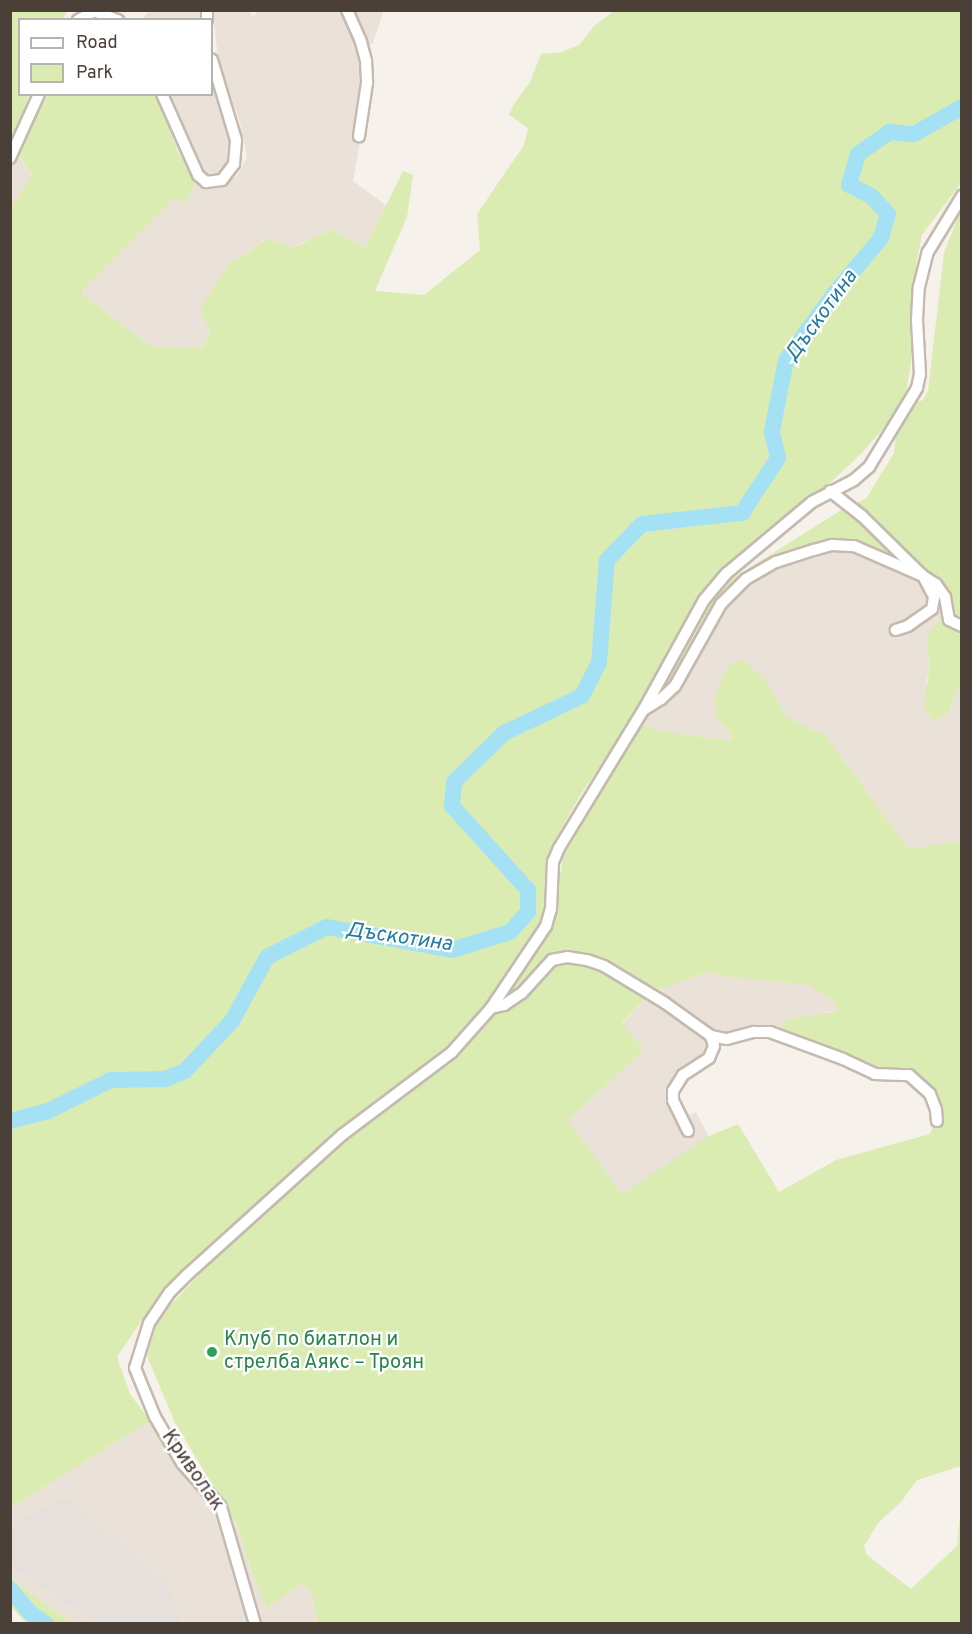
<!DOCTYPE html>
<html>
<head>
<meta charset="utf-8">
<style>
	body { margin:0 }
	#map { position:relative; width:972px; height:1634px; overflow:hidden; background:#f6f1eb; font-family:Overpass,sans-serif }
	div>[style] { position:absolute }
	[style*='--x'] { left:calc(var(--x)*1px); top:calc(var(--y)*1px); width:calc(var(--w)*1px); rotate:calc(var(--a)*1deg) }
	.residential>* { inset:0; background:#eae2d8 }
	.industrial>* { inset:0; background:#e6e0dc }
	.green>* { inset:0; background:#dbecb2 }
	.river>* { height:16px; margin:-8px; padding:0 8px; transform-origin:8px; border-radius:8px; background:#a5e1f5 }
	.roads { filter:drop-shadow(2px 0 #c5baaf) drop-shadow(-2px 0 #c5baaf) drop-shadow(0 2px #c5baaf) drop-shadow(0 -2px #c5baaf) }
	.minor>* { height:10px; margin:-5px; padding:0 5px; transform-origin:5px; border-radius:5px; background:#fff }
	.dots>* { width:16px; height:16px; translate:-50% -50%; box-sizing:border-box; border:3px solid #fff; border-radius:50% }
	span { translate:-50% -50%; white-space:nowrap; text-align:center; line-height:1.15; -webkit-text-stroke:4.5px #fff; paint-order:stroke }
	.leisure-label { font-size:20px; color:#27864d }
	.left { translate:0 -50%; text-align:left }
	.street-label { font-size:20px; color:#4b4038 }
	.water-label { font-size:21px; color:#247c9c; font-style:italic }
	.frame { position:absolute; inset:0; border:12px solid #4b4038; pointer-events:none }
	.legend { position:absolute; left:18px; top:18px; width:195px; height:78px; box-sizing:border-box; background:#fff; border:2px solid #b7b3af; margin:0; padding:8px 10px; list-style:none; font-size:18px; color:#4b4038 }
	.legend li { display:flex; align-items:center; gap:12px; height:30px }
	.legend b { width:30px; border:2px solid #b7b3af }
</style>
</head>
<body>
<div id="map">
	<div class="residential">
		<i style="clip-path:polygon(253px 10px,379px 10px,383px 13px,373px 43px,363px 49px,365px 116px,353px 181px,387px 206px,365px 248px,331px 229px,292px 248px,266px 238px,245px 255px,231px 261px,210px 332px,202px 348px,152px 347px,82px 294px,86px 287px,175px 198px,186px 204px,195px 182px,208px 189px,221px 187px,237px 176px,247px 157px,240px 123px,218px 58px,213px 15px,214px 11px,249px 11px,253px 17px,257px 13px)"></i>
		<i style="clip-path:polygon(149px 11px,204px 11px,204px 19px,142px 20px)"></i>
		<i style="clip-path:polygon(212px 65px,232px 134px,229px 164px,221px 173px,214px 175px,204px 172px,196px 166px,170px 95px,212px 94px)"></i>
		<i style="clip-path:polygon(11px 146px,32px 175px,11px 209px)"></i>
		<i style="clip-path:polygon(826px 548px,862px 549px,940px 590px,941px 617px,927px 635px,929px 672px,926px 683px,950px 704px,957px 689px,961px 687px,961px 841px,909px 849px,825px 735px,787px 717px,766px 681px,717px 718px,731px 735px,732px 741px,659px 731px,640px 723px,727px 601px,765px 571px)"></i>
		<i style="clip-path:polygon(707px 972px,728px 977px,809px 985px,837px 1003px,838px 1011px,826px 1012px,778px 1032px,715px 1035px,717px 1045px,676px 1088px,675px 1100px,683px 1118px,696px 1112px,709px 1137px,622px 1194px,567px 1120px,644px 1050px,622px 1024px,651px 993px)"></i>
		<i style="clip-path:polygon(150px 1421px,173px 1453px,239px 1529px,248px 1561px,267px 1607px,302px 1583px,310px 1590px,318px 1623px,183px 1623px,167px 1584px,11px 1526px,11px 1508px)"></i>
		<i style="clip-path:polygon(11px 1566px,95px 1623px,72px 1623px,11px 1579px)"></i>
	</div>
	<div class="industrial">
		<i style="clip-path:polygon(65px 1498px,167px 1584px,183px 1623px,95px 1623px,11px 1566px,11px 1526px)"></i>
	</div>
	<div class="green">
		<i style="clip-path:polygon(10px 11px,68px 11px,62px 19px,20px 20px,20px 94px,29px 95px,11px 147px)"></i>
		<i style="clip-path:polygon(614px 11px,961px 11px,961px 183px,922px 235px,916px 263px,917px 342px,913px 350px,906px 393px,889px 422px,862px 453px,830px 483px,724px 566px,704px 591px,643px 703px,581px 794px,556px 838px,546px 861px,545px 922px,492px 1002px,433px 1061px,382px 1095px,301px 1163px,157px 1298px,117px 1357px,130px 1394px,150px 1421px,11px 1508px,10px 209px,32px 175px,16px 152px,48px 95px,156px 95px,177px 149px,195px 182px,186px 204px,175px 198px,86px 287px,82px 294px,152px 347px,202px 348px,210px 332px,200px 309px,231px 261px,245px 255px,267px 238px,293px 248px,331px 229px,365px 248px,403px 171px,413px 175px,407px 217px,375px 291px,424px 295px,480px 250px,477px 214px,524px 145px,528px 128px,509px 115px,514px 104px,530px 82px,541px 54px,561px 52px,579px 45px,594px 26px)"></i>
		<i style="clip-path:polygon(961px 209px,962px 687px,957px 689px,948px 714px,932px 721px,924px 706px,929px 671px,927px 634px,941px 617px,940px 590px,901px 560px,859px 544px,791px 555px,723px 598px,676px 678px,661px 692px,710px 604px,727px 582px,846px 507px,866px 499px,894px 453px,896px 435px,913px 404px,923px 400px,928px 391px,944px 253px)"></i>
		<i style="clip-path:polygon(evenodd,743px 659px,766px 681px,787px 717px,825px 735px,909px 849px,961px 841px,961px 1466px,917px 1480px,901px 1502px,878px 1523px,864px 1546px,867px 1555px,911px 1589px,957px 1546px,961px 1507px,961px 1623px,318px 1623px,310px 1590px,302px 1583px,267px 1608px,248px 1561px,239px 1529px,175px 1423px,147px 1356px,158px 1318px,241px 1231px,389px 1100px,459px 1052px,490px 1017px,556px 900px,563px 857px,640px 723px,659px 731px,732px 741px,731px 735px,717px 718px,714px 701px,722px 677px,732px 663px,743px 659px,707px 972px,728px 977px,809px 985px,836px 1003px,838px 1011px,786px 1020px,778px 1032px,883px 1073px,920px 1083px,930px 1095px,934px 1124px,930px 1134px,836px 1160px,779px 1192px,738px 1124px,707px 1137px,622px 1194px,568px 1120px,644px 1050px,622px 1023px,651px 993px,707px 972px)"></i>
		<i style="clip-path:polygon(11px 1579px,72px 1623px,27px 1623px,11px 1607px)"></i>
	</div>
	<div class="river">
		<i style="--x:10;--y:1121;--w:39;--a:-15"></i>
		<i style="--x:48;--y:1111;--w:70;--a:-26.2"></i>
		<i style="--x:111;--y:1080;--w:54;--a:-1.1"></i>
		<i style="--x:165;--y:1079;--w:22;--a:-22"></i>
		<i style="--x:185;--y:1071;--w:69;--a:-46.8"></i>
		<i style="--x:232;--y:1021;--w:73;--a:-61.3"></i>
		<i style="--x:267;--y:957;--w:67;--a:-26.6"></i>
		<i style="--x:327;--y:927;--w:127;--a:10.4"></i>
		<i style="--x:452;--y:950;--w:61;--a:-17.2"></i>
		<i style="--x:510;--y:932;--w:27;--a:-48"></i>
		<i style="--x:528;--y:912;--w:22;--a:-90"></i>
		<i style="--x:528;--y:890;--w:113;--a:-132.1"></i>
		<i style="--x:452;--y:806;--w:24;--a:-85"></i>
		<i style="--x:454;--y:782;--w:70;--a:-44.4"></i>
		<i style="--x:504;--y:733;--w:86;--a:-25.4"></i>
		<i style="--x:582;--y:696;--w:37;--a:-63"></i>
		<i style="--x:599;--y:663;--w:103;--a:-85.6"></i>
		<i style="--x:607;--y:560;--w:50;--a:-45.8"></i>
		<i style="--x:642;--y:524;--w:101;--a:-6.3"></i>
		<i style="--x:742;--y:513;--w:66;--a:-56.8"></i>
		<i style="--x:778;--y:458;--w:28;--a:-103"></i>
		<i style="--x:772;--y:431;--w:72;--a:-78.8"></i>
		<i style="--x:786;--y:360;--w:82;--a:-54"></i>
		<i style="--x:834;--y:294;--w:73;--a:-50"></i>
		<i style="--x:881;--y:238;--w:25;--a:-74"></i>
		<i style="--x:888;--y:214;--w:25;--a:-133"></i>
		<i style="--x:871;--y:196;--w:25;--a:-153"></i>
		<i style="--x:849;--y:185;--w:32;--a:-74"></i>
		<i style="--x:858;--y:154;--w:38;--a:-35"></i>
		<i style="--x:889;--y:132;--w:25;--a:5"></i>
		<i style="--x:914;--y:134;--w:55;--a:-29.4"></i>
		<i style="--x:10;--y:1589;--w:30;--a:50"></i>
		<i style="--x:29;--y:1612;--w:21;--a:35"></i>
	</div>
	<div class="roads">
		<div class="minor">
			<i style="--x:207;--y:10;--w:10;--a:90"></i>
			<i style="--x:347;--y:10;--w:35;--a:66"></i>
			<i style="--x:361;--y:42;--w:20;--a:75"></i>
			<i style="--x:366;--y:61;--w:22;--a:87"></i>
			<i style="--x:367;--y:83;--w:54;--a:98.6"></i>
			<i style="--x:78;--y:20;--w:18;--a:-29"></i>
			<i style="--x:94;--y:11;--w:26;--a:21"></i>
			<i style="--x:162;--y:94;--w:89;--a:66"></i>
			<i style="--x:198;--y:175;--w:11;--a:41"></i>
			<i style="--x:206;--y:182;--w:16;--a:-7"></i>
			<i style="--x:222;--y:180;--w:20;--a:-53"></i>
			<i style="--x:234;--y:164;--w:24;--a:-85"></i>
			<i style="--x:236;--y:140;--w:84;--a:-106.7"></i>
			<i style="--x:10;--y:158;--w:70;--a:-65.6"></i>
			<i style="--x:830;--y:491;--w:41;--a:38"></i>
			<i style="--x:862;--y:516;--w:86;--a:44.5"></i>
			<i style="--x:923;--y:576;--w:15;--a:32"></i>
			<i style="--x:936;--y:584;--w:16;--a:55"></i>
			<i style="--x:945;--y:597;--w:23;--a:80"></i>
			<i style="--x:949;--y:620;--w:14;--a:25"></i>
			<i style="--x:645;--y:709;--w:19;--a:-32"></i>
			<i style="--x:661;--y:699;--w:19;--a:-43"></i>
			<i style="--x:675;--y:686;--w:94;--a:-60.7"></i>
			<i style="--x:721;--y:604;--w:35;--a:-45"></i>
			<i style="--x:746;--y:579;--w:34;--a:-30"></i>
			<i style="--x:776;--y:562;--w:40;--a:-18"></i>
			<i style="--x:814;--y:550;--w:19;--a:-16"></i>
			<i style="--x:832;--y:545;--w:22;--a:3"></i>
			<i style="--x:854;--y:546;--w:75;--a:23.5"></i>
			<i style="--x:923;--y:576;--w:24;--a:62"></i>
			<i style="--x:934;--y:597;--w:12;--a:99"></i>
			<i style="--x:932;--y:609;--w:29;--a:145"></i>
			<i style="--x:908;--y:626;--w:13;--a:162"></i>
			<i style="--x:491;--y:1008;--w:13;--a:-13"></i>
			<i style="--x:504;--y:1005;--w:22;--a:-34"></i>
			<i style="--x:522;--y:993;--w:45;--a:-47.7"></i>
			<i style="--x:552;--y:960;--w:15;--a:-11"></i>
			<i style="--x:567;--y:957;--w:20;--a:9"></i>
			<i style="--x:587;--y:960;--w:18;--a:19"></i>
			<i style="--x:604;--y:966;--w:71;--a:31.2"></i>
			<i style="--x:665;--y:1003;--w:57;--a:35.7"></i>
			<i style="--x:711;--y:1036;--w:16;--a:11"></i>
			<i style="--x:727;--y:1039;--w:28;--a:-15"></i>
			<i style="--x:754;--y:1032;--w:16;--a:0"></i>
			<i style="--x:770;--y:1032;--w:78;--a:20.3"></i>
			<i style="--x:843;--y:1059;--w:35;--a:25"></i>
			<i style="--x:875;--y:1074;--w:34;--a:2"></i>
			<i style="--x:909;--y:1075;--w:28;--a:42"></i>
			<i style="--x:930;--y:1094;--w:17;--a:69"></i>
			<i style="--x:936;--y:1110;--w:11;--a:85"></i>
			<i style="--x:688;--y:1131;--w:34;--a:-116"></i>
			<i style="--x:673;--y:1100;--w:9;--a:-90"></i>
			<i style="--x:673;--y:1091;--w:19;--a:-58"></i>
			<i style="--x:683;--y:1075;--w:31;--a:-33"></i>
			<i style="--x:709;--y:1058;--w:13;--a:-67"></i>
			<i style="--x:714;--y:1046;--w:10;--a:-107"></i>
			<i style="--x:255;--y:1624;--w:122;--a:-106.2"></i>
			<i style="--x:221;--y:1507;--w:59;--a:-131.6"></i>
			<i style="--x:182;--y:1463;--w:53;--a:-120.4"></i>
			<i style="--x:155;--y:1417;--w:53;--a:-112.2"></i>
			<i style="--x:135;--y:1368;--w:47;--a:-72.7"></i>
			<i style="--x:149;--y:1323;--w:37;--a:-56"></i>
			<i style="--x:170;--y:1292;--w:24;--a:-45"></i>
			<i style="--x:187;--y:1275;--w:209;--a:-42.1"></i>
			<i style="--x:342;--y:1135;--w:138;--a:-37"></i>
			<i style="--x:452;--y:1052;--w:59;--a:-48.4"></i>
			<i style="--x:491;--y:1008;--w:99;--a:-56.1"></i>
			<i style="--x:546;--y:926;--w:18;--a:-74"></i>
			<i style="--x:551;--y:909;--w:47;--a:-87.6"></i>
			<i style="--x:553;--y:862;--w:15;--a:-67"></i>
			<i style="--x:559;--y:848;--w:163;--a:-58.6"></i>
			<i style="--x:644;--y:709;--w:124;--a:-61.2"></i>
			<i style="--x:704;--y:600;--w:35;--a:-50"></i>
			<i style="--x:727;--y:573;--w:111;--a:-39.9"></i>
			<i style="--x:812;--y:502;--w:47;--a:-27.6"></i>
			<i style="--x:854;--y:480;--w:20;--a:-41"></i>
			<i style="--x:869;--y:467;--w:92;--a:-58.7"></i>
			<i style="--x:917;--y:388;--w:14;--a:-78"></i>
			<i style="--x:920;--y:374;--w:54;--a:-93.2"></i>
			<i style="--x:917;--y:320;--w:33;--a:-87"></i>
			<i style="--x:919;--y:287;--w:36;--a:-76"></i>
			<i style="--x:928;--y:252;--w:66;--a:-58.7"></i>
		</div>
	</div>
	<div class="dots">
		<i style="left:212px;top:1352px;background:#2e9e5b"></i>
	</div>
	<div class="leisure-label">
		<span class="left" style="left:224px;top:1352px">Клуб по биатлон и<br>стрелба Аякс – Троян</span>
	</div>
	<div class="street-label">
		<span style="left:192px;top:1471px;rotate:55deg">Криволак</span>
	</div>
	<div class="water-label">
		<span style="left:822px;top:316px;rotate:-54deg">Дъскотина</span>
		<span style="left:399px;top:938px;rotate:8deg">Дъскотина</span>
	</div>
	<div class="frame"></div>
	<ul class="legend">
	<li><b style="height:8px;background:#fff"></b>Road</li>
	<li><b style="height:16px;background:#dbecb2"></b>Park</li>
	</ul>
</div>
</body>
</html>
